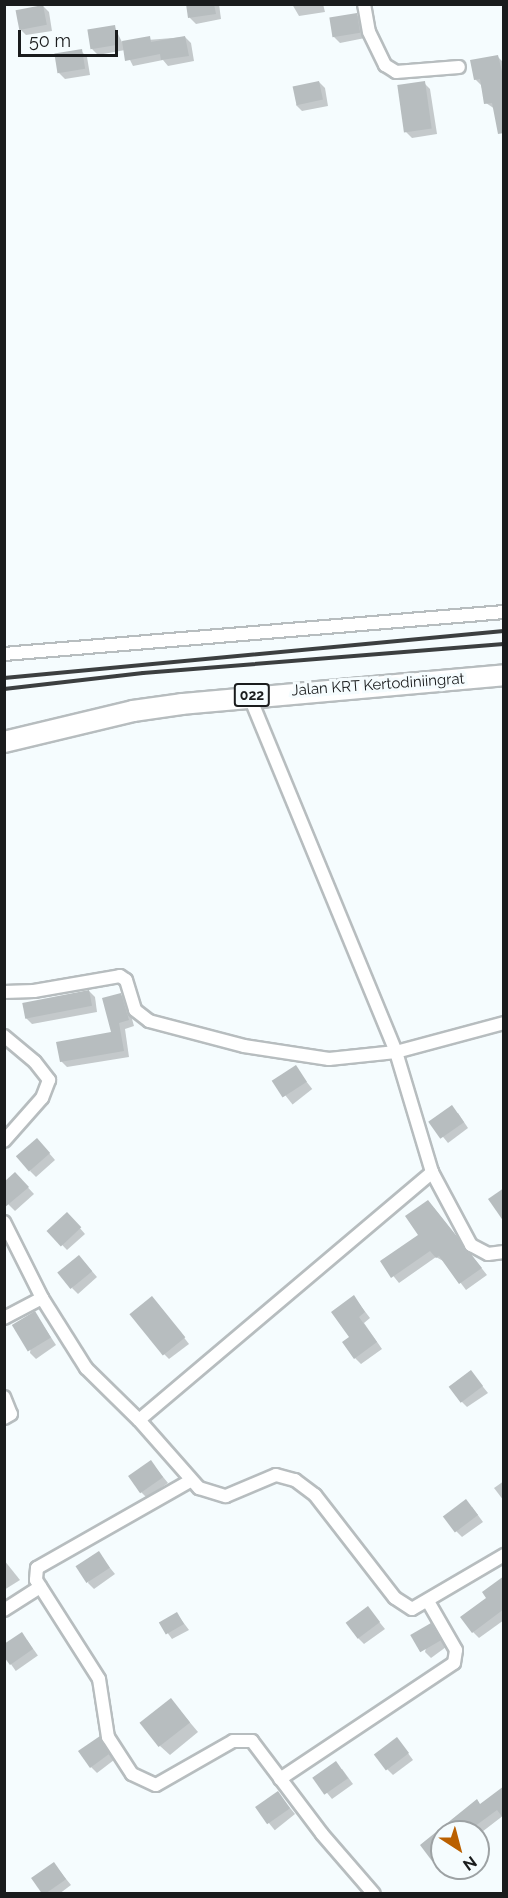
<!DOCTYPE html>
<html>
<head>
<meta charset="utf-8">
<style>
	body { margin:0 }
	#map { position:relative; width:508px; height:1898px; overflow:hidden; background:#f5fcfe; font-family:Raleway,sans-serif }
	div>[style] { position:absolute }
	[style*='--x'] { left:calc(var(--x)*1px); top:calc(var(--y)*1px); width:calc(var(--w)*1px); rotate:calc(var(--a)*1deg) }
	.shadow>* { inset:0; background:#0003; transform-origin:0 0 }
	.building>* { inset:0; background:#b7bdbf; transform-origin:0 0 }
	.roads { filter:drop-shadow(2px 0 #b7bdbf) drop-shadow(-2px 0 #b7bdbf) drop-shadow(0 2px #b7bdbf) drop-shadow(0 -2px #b7bdbf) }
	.minor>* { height:12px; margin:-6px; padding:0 6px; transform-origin:6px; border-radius:6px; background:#fff }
	.primary>* { height:20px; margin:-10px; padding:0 10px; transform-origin:10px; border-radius:10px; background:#fff }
	.rail>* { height:4px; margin:-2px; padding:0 2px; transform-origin:2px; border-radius:2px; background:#3c3f40 }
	span { translate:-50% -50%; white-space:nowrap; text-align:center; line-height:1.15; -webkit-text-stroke:6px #f5fcfe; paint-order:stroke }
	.shield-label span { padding:2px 4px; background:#f5fcfe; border:2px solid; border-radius:4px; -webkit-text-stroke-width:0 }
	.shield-label { font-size:14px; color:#1a1c1d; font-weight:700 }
	.street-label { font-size:15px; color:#1a1c1d }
	.frame { position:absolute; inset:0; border:6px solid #1a1c1d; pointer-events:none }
	.north { position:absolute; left:430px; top:1820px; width:60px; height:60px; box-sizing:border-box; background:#f5fcfe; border:2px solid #9da2a4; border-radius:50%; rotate:144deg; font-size:16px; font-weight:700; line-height:24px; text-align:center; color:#1a1c1d }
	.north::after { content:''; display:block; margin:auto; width:21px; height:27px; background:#ba6000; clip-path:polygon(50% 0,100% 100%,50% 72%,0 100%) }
	.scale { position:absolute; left:18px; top:30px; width:100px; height:27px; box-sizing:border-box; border:3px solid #1a1c1d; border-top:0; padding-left:8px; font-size:18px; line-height:21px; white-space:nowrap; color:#1a1c1d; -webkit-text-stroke:4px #f5fcfe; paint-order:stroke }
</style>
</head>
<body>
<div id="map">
	<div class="shadow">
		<i style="clip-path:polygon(187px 4px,219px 4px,221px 19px,196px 24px,190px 18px)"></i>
		<i style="clip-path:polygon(292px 4px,323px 4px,325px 12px,299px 16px)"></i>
		<i style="clip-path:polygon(43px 6px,49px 12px,52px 31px,26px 35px,20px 29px)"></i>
		<i style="clip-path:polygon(356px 14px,362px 20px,365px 38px,340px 43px,334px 37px)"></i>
		<i style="clip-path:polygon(114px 26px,122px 42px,185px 37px,191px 43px,194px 61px,168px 66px,163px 60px,133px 66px,125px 50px,98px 55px,92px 49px)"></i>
		<i style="clip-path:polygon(81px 51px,87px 57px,90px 75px,65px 79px,59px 73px)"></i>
		<i style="clip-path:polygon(498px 57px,504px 63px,504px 135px,499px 130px,495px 109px,486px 103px,481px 85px,475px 79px)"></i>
		<i style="clip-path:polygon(319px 82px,325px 88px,328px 106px,302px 111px,296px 105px)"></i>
		<i style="clip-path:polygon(424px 83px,430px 89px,437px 134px,412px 138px,406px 132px)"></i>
		<i style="clip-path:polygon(89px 991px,95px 997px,97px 1012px,32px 1024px,26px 1018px)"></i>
		<i style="clip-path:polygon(121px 995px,127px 1001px,134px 1026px,125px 1029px,129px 1057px,67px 1067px,61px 1061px,113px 1033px)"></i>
		<i style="left:295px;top:1067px;width:28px;height:25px;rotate:52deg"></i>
		<i style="clip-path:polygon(458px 1113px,468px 1128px,448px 1143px,431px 1122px)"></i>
		<i style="clip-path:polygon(43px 1146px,55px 1160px,36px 1177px,30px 1171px)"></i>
		<i style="clip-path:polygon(21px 1180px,34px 1194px,15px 1211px,4px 1200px)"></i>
		<i style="clip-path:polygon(434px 1208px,487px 1275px,466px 1290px,445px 1262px,436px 1257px,399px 1283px,382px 1262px,420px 1235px)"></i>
		<i style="clip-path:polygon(73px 1220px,85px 1234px,67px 1250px,48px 1230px)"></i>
		<i style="clip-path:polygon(85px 1263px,97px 1277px,78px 1294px,72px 1288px)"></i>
		<i style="clip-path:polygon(354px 1297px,370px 1318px,364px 1323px,382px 1349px,361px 1364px,355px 1358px,351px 1338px)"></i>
		<i style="clip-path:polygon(158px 1304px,189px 1344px,169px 1359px,163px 1353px)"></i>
		<i style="clip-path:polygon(35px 1313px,56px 1345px,36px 1359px,30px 1353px)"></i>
		<i style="clip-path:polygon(471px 1372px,488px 1393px,467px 1407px,461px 1401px)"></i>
		<i style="clip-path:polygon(151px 1462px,168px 1483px,147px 1498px,141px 1492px)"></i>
		<i style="clip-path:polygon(504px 1481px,504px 1501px,494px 1488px)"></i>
		<i style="clip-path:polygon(472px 1507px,483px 1522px,462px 1537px,456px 1531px)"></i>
		<i style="clip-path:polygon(98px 1553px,115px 1574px,94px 1589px,88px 1583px)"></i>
		<i style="clip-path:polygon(4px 1560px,20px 1580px,4px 1590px)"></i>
		<i style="clip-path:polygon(504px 1578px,504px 1620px,479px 1638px,473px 1632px,488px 1598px)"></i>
		<i style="clip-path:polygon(368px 1608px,385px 1629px,364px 1644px,358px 1638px)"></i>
		<i style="clip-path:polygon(177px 1614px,189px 1630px,172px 1639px,161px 1624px)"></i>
		<i style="clip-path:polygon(431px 1625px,446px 1647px,431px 1658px,425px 1652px)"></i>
		<i style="left:27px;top:1640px;width:19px;height:27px;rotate:55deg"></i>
		<i style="clip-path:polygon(171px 1700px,198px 1732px,170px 1755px,160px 1746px)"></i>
		<i style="clip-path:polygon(99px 1738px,114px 1760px,97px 1773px,91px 1767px)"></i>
		<i style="clip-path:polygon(402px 1745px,413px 1760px,393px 1775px,387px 1769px)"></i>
		<i style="clip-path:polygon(342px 1769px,353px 1784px,332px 1799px,315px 1778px)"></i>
		<i style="clip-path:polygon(504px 1788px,504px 1815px,478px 1835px,478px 1832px,442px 1832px,439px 1866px,422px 1845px)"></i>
		<i style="left:278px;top:1793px;width:27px;height:26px;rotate:51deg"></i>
		<i style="clip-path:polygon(54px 1864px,71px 1885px,59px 1894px,44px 1894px,34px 1879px)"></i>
	</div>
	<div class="building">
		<i style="clip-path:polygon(186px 4px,214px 4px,216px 14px,188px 18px)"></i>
		<i style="left:43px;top:5px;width:20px;height:28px;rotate:79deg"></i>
		<i style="left:357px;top:13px;width:20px;height:28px;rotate:81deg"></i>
		<i style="left:115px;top:25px;width:20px;height:28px;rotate:81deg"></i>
		<i style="clip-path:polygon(150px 36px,151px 42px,185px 36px,189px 56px,161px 60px,160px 54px,125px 61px,122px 41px)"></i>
		<i style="left:82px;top:49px;width:20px;height:28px;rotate:81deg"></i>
		<i style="clip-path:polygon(498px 55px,504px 80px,504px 133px,498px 134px,492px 103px,484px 104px,480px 79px,474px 80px,470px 60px)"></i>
		<i style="left:319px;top:81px;width:19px;height:27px;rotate:78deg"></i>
		<i style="left:425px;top:81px;width:48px;height:28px;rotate:82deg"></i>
		<i style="left:89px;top:990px;width:16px;height:68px;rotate:79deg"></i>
		<i style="clip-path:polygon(121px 993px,129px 1020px,119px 1023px,124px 1051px,60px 1062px,56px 1042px,111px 1032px,102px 998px)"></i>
		<i style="left:296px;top:1065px;width:20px;height:29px;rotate:57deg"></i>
		<i style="left:452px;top:1105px;width:21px;height:29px;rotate:55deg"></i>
		<i style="left:37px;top:1138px;width:20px;height:28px;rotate:49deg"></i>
		<i style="clip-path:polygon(15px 1172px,29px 1187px,4px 1208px,4px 1182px)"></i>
		<i style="clip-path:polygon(504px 1188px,504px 1222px,488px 1199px)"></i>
		<i style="clip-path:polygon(428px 1200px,482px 1268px,459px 1284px,439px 1256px,436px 1258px,430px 1251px,391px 1278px,380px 1261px,418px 1235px,405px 1216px)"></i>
		<i style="left:67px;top:1212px;width:21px;height:28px;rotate:47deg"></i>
		<i style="left:79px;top:1255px;width:21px;height:28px;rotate:51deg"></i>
		<i style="clip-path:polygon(354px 1295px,365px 1312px,359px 1317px,377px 1342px,354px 1359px,342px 1342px,349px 1337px,331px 1312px)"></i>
		<i style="left:152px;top:1296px;width:53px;height:29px;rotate:51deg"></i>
		<i style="left:35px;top:1311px;width:31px;height:27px;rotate:59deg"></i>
		<i style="left:471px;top:1370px;width:20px;height:28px;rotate:53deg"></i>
		<i style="left:151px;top:1460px;width:21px;height:28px;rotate:55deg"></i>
		<i style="left:466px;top:1499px;width:20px;height:29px;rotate:53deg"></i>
		<i style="left:99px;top:1551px;width:20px;height:28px;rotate:57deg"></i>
		<i style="clip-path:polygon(504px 1576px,504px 1609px,472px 1633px,460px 1617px,486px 1598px,482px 1592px)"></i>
		<i style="left:368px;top:1606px;width:20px;height:28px;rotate:53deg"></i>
		<i style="left:177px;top:1612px;width:14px;height:21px;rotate:60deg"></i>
		<i style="left:431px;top:1623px;width:20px;height:24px;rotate:60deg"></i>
		<i style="clip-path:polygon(22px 1632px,33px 1649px,10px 1665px,4px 1657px,4px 1644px)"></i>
		<i style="left:171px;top:1698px;width:31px;height:40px;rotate:52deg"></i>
		<i style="clip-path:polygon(100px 1736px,109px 1754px,90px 1768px,78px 1751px)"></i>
		<i style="left:397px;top:1737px;width:20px;height:29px;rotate:53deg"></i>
		<i style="left:336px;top:1761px;width:21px;height:29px;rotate:55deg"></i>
		<i style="clip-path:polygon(504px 1786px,504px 1819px,497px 1810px,467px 1832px,442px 1832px,442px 1854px,432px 1861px,420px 1845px,477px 1799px,480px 1804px)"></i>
		<i style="left:278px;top:1791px;width:21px;height:28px;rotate:55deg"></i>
		<i style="left:54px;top:1862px;width:21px;height:28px;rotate:55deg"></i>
	</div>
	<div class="roads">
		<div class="minor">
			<i style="--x:364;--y:4;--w:28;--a:80"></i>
			<i style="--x:369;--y:32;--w:37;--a:64"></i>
			<i style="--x:385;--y:65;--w:13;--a:32"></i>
			<i style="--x:396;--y:72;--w:63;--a:-4.5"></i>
			<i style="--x:4;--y:654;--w:502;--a:-4.8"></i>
			<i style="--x:249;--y:695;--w:386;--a:67.6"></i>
			<i style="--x:396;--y:1052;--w:125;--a:73.3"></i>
			<i style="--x:432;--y:1172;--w:83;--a:61.9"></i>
			<i style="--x:471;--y:1245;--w:19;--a:28"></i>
			<i style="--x:488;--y:1254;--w:16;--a:-7"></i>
			<i style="--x:4;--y:992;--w:30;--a:-2"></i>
			<i style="--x:34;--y:991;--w:87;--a:-9.9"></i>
			<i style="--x:120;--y:976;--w:7;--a:34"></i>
			<i style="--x:126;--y:980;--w:31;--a:73"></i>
			<i style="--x:135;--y:1010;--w:18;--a:38"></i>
			<i style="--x:149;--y:1021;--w:98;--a:14.7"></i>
			<i style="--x:244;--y:1046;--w:86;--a:8.7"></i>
			<i style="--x:329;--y:1059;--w:67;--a:-6"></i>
			<i style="--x:396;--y:1052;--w:112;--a:-15"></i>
			<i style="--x:4;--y:1036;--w:40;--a:40"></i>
			<i style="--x:35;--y:1062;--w:23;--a:52"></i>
			<i style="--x:49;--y:1080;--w:19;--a:111"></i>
			<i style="--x:42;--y:1098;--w:57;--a:131.5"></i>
			<i style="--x:4;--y:1222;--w:85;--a:63.4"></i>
			<i style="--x:42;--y:1298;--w:83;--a:57.8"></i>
			<i style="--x:86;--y:1368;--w:74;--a:44.5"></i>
			<i style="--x:139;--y:1420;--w:91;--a:48.6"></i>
			<i style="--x:199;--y:1488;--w:28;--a:17"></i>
			<i style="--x:226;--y:1496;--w:54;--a:-22.8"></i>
			<i style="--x:276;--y:1475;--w:20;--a:15"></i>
			<i style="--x:295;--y:1480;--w:25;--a:37"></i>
			<i style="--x:315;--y:1495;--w:130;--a:52.2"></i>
			<i style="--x:395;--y:1598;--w:20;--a:33"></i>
			<i style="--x:412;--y:1609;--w:107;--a:-30.4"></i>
			<i style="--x:4;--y:1318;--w:43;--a:-27.8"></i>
			<i style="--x:4;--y:1397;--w:18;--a:68"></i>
			<i style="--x:11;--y:1414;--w:8;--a:150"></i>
			<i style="--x:139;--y:1420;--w:384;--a:-40.2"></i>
			<i style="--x:190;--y:1481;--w:176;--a:150.4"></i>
			<i style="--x:37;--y:1568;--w:12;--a:95"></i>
			<i style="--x:36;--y:1580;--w:117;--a:57.5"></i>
			<i style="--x:99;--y:1679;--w:59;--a:81.2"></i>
			<i style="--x:108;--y:1737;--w:44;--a:57"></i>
			<i style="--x:132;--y:1774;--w:26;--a:25"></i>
			<i style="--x:156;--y:1785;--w:89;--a:-29.7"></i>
			<i style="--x:233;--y:1741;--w:19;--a:0"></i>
			<i style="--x:252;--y:1741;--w:116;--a:53"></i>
			<i style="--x:322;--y:1834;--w:79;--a:49.1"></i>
			<i style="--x:4;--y:1610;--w:43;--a:-32.6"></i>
			<i style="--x:280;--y:1779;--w:209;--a:-33.7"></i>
			<i style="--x:454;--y:1663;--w:13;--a:-81"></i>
			<i style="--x:456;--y:1650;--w:54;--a:-119.9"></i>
		</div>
		<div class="primary">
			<i style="--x:4;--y:742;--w:133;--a:-13.5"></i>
			<i style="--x:133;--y:711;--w:49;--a:-8.1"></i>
			<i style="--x:182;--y:704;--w:323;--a:-5.1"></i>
		</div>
	</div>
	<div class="rail">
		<i style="--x:4;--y:678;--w:502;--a:-5.37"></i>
		<i style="--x:4;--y:689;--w:140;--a:-6.6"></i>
		<i style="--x:143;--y:673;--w:362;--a:-4.6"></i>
	</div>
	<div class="shield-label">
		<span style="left:252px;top:695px">022</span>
	</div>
	<div class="street-label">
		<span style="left:378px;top:685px;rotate:-4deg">Jalan KRT Kertodiniingrat</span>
	</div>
	<div class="frame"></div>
	<div class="north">N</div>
	<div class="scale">50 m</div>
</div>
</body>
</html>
